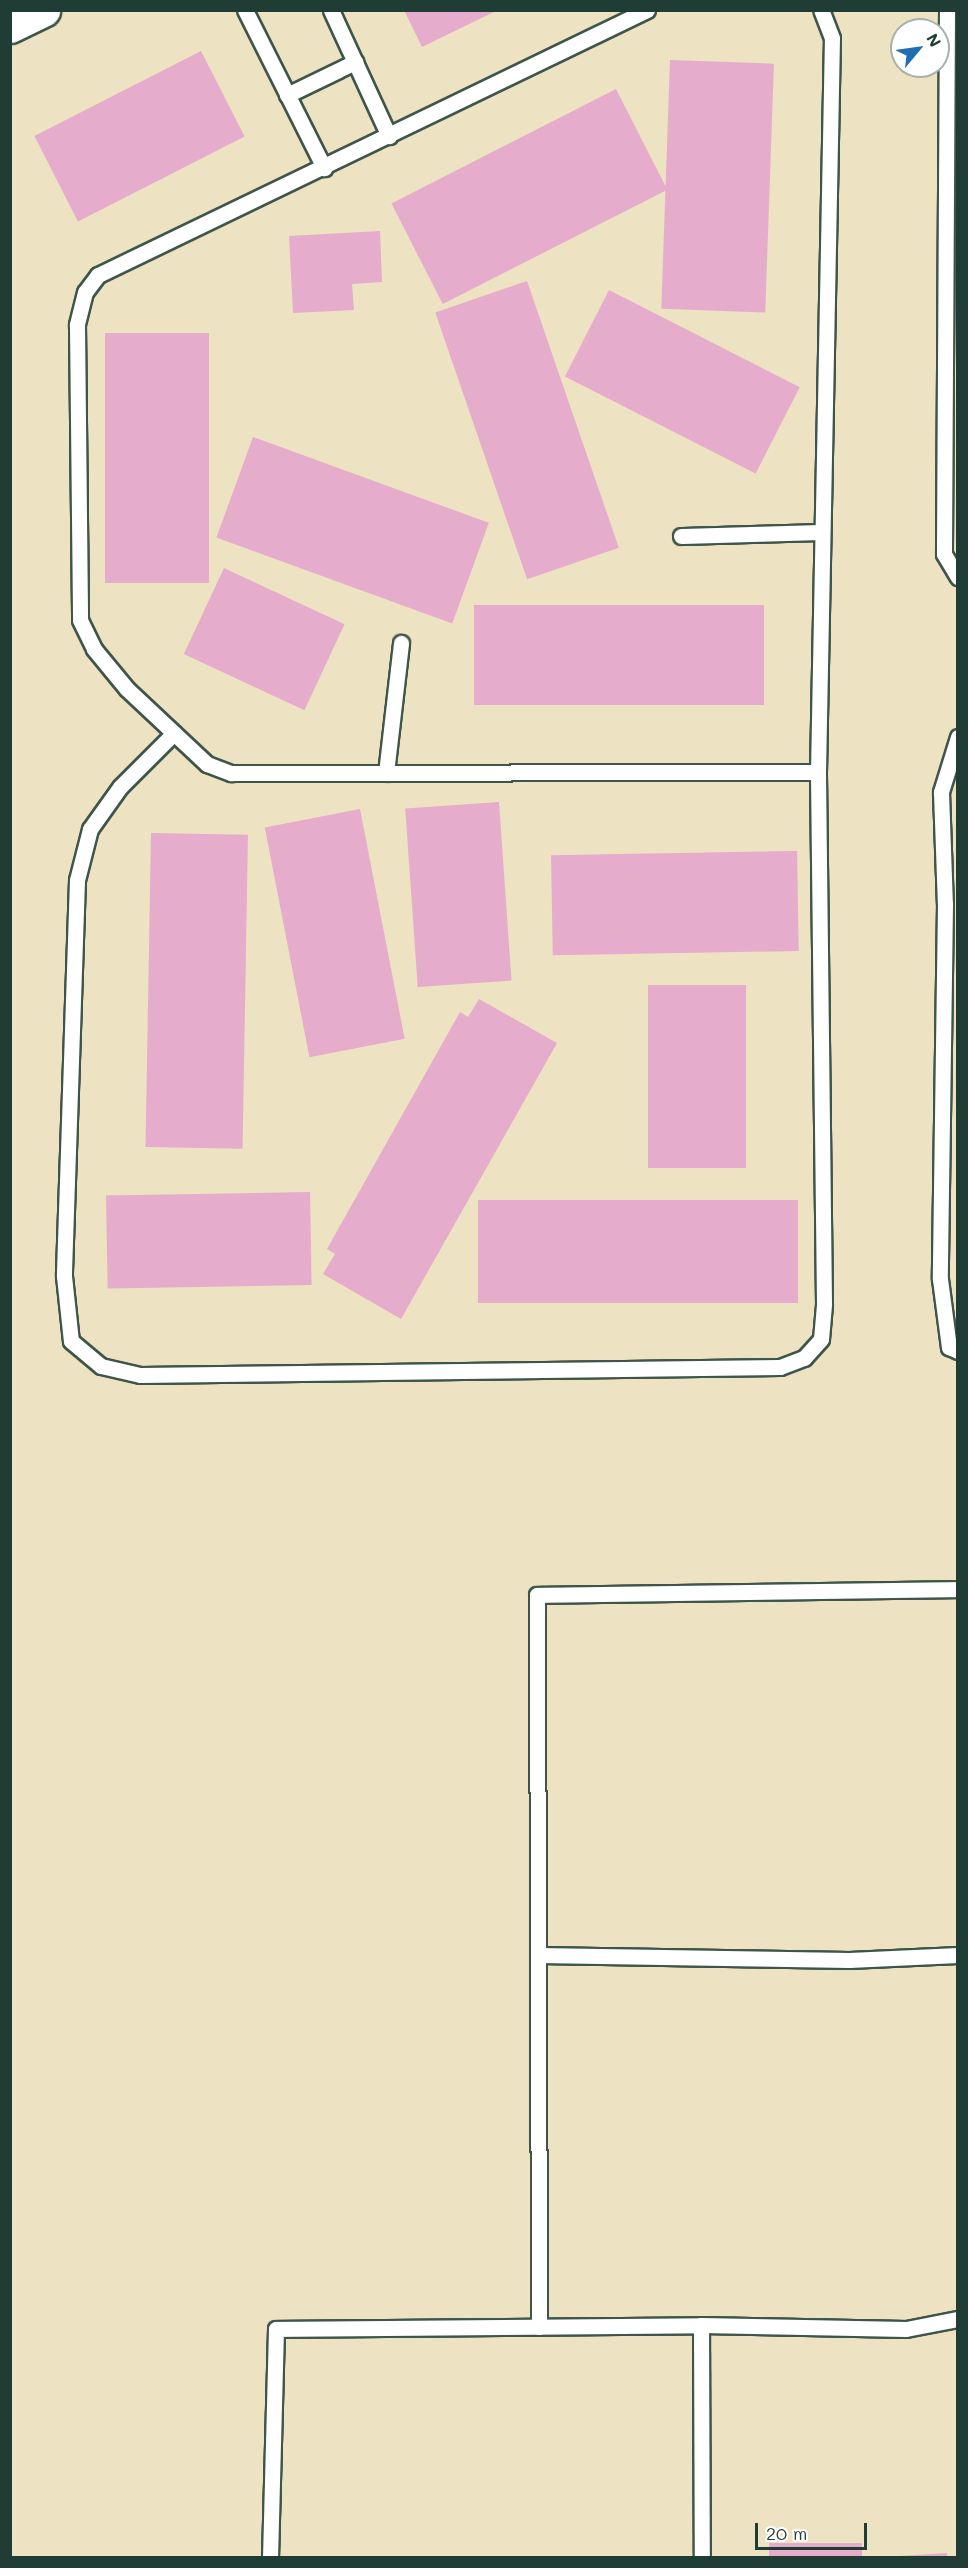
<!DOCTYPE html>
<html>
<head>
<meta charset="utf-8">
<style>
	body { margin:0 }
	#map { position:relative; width:968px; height:2568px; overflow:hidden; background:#ede2c2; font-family:Mali,sans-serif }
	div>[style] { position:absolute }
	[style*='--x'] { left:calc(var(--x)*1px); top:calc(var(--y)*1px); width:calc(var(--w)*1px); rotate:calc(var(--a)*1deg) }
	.building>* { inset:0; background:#e6accb; transform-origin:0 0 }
	.roads { filter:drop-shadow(2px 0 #3e5649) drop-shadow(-2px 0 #3e5649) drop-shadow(0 2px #3e5649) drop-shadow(0 -2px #3e5649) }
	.service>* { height:15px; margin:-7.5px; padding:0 7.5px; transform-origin:7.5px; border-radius:7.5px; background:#fff }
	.secondary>* { height:33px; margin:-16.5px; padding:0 16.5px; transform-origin:16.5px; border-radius:16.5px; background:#fff }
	span { translate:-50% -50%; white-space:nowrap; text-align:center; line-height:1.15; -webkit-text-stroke:5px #fff; paint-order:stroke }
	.frame { position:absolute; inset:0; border:12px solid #1f3d34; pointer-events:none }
	.north { position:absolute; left:890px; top:18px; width:60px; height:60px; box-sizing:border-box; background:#fff; border:2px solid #a5b1ae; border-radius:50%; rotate:61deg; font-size:16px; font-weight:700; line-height:24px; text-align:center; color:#1f3d34 }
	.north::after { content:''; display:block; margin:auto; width:21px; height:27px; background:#1f6fb2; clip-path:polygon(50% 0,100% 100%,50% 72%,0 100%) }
	.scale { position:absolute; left:755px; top:2523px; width:112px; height:27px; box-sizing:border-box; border:3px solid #1f3d34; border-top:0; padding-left:8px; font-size:18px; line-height:21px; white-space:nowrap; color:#1f3d34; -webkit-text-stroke:4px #fff; paint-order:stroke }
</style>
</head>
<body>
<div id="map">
	<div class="building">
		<i style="clip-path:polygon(404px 10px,498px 10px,422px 47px)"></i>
		<i style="left:201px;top:51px;width:96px;height:187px;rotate:63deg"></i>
		<i style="left:670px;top:60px;width:104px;height:249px;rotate:2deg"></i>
		<i style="left:616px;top:89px;width:113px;height:252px;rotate:63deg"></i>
		<i style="clip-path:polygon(380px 231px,382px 282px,352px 284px,354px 310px,293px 313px,289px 236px)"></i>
		<i style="left:527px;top:281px;width:282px;height:97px;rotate:71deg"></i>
		<i style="left:609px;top:290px;width:214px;height:97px;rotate:27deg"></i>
		<i style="left:105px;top:333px;width:104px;height:250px"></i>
		<i style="left:253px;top:437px;width:251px;height:107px;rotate:20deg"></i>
		<i style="left:224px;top:568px;width:133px;height:95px;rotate:25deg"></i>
		<i style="left:764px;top:605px;width:100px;height:290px;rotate:90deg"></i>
		<i style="left:499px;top:802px;width:179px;height:94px;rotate:86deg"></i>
		<i style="left:360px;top:809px;width:234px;height:97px;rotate:79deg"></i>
		<i style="left:151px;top:833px;width:97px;height:314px;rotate:1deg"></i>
		<i style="left:797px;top:851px;width:100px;height:246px;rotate:89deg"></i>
		<i style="left:648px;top:985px;width:98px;height:183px"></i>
		<i style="clip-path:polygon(479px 999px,557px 1043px,401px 1319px,323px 1274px,335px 1254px,327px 1249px,460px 1012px,468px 1017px)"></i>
		<i style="left:310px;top:1192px;width:93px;height:204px;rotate:89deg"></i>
		<i style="left:798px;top:1200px;width:103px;height:320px;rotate:90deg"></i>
		<i style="left:862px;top:2543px;width:15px;height:93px;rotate:90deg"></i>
		<i style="clip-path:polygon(947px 2553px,947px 2558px,900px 2558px,900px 2556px)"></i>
	</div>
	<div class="roads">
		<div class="service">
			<i style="--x:245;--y:10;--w:177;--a:63.4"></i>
			<i style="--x:331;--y:10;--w:139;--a:65.3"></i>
			<i style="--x:647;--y:10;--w:610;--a:154.23"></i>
			<i style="--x:98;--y:275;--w:21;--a:127"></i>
			<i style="--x:85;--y:292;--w:34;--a:104"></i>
			<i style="--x:77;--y:325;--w:295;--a:89.4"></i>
			<i style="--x:80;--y:620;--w:32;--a:64"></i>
			<i style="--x:94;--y:649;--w:52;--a:50.5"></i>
			<i style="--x:127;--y:689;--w:110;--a:43.2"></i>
			<i style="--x:207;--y:764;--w:26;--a:21"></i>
			<i style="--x:231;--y:773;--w:587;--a:-0.1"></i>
			<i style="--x:947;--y:10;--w:544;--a:90.32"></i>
			<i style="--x:944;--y:554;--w:27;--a:59"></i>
			<i style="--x:287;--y:95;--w:76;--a:-25.9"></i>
			<i style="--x:681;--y:536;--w:141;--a:-1.6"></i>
			<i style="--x:174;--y:733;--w:76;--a:135"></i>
			<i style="--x:120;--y:787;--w:52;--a:125.5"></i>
			<i style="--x:90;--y:829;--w:53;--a:104.3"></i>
			<i style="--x:77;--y:880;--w:396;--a:91.9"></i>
			<i style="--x:64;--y:1276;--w:65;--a:83.9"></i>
			<i style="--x:71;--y:1341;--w:39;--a:40"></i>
			<i style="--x:101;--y:1366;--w:40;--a:13"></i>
			<i style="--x:140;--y:1375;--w:640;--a:-0.72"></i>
			<i style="--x:780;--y:1367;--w:26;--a:-21"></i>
			<i style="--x:804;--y:1358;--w:25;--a:-48"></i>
			<i style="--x:821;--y:1339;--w:36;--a:-85"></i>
			<i style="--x:824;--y:1303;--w:531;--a:-90.65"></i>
			<i style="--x:818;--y:772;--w:734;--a:-88.91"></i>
			<i style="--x:832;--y:38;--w:30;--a:-111"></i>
			<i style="--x:958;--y:737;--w:58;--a:107.2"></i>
			<i style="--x:941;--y:792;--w:112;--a:88"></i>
			<i style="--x:945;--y:904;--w:375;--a:90.8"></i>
			<i style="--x:940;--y:1279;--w:69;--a:82.5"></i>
			<i style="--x:949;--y:1347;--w:10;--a:24"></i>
			<i style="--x:386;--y:773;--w:131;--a:-83.4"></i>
			<i style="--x:538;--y:1955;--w:311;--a:0.9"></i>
			<i style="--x:849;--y:1960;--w:109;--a:-2.6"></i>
			<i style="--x:701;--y:2325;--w:205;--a:1.1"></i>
			<i style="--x:906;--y:2329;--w:53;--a:-10.9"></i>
			<i style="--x:539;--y:2327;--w:732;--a:-90.16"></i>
			<i style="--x:537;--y:1595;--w:421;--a:-0.8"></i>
			<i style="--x:270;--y:2558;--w:229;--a:-88.5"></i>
			<i style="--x:276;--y:2329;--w:425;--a:-0.5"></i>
			<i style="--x:701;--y:2325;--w:233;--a:89.8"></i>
		</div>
		<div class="secondary">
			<i style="--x:10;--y:26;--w:37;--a:-26"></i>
		</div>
	</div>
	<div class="frame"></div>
	<div class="north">N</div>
	<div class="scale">20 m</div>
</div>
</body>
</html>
